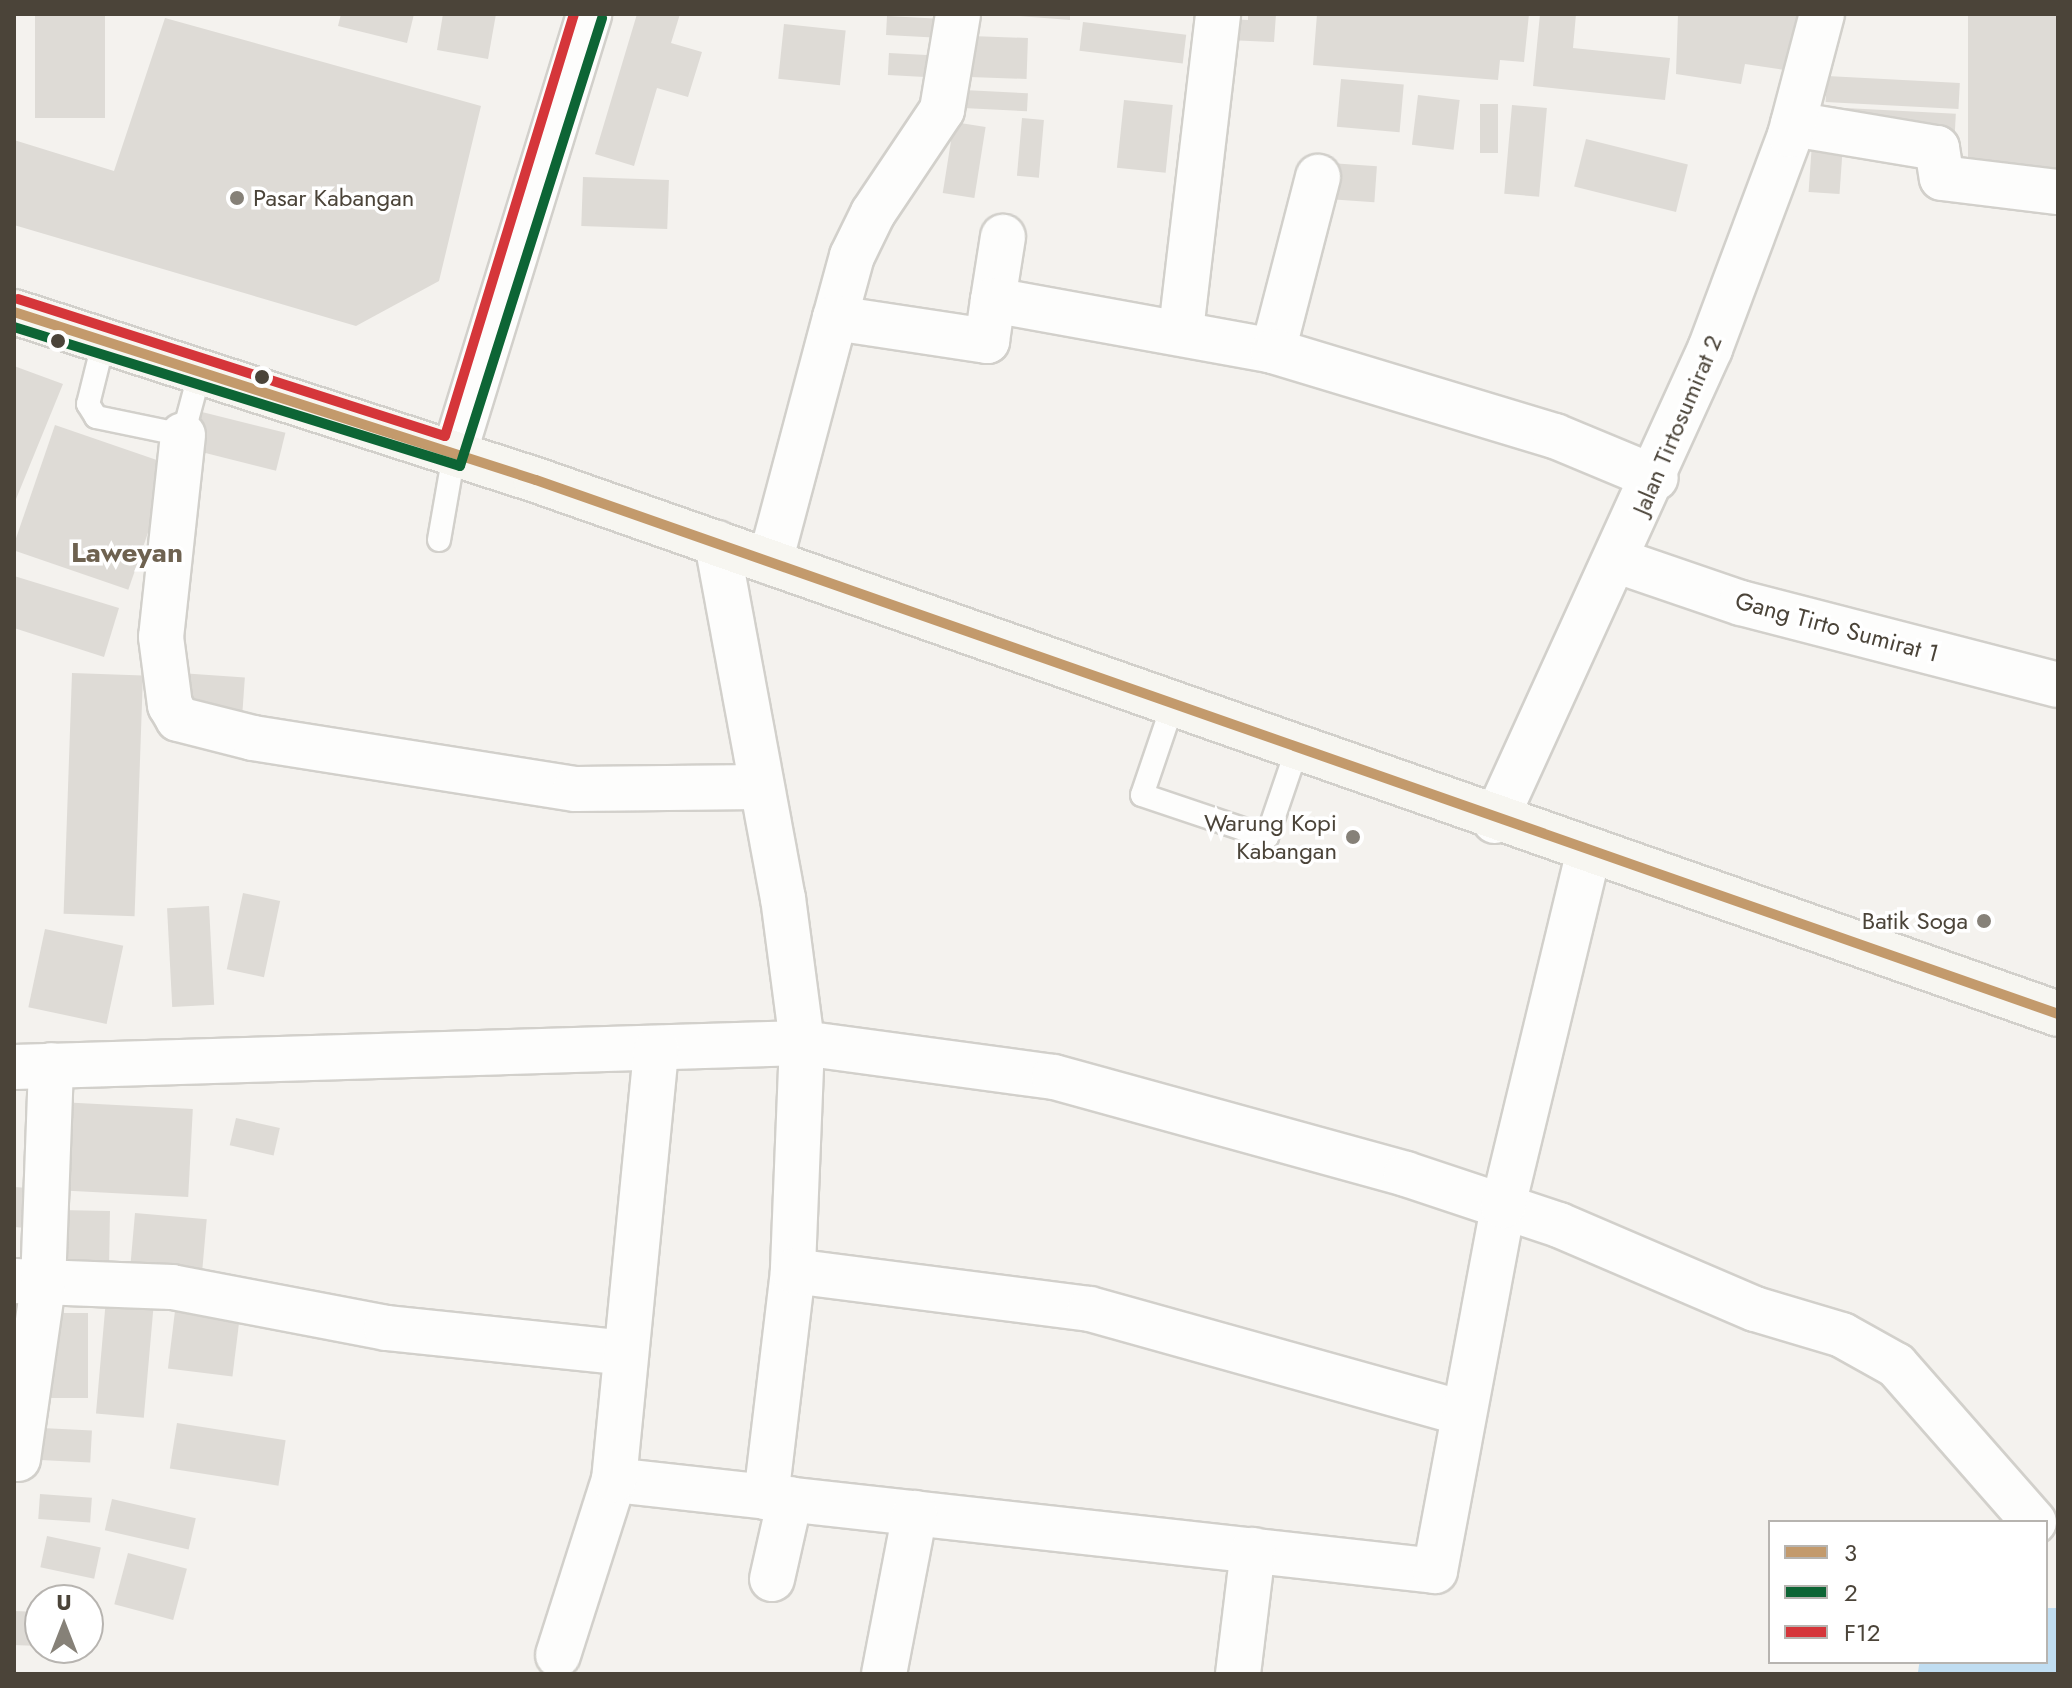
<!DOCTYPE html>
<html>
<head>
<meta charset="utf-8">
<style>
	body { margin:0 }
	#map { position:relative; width:2072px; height:1688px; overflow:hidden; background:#f4f2ee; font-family:Jost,sans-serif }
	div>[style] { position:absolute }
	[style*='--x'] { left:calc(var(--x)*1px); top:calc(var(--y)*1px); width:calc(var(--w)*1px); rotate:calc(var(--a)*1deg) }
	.river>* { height:74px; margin:-37px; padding:0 37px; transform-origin:37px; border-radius:37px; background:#c0ddf1 }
	.building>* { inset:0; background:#dedbd6; transform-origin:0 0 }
	.roads { filter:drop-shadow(2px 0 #d2d0cb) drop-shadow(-2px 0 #d2d0cb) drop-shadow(0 2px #d2d0cb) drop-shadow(0 -2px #d2d0cb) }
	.service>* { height:22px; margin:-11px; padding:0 11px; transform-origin:11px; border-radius:11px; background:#fdfdfc }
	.minor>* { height:44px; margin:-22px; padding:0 22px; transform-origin:22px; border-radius:22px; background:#fdfdfc }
	.tertiary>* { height:44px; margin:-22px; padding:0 22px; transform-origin:22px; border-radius:22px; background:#fdfdfc }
	.secondary>* { height:44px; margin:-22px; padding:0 22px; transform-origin:22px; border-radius:22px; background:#f7f6f1 }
	.bus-1>* { height:10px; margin:-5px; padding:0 5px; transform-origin:5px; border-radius:5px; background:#c39a6c }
	.bus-2>* { height:10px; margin:-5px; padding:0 5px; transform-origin:5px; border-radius:5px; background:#0d6535 }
	.bus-3>* { height:10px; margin:-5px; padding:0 5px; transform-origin:5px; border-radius:5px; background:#d5363a }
	.dots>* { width:22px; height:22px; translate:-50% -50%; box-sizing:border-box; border:4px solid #fff; border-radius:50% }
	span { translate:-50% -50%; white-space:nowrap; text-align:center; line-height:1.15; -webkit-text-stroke:7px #fff; paint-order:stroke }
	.poi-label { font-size:24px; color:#4b4439 }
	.left { translate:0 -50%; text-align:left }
	.right { translate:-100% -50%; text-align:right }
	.street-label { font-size:24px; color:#4b4439 }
	.quarter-label { font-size:28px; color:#6e6250; font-weight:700 }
	.frame { position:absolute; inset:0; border:16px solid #4b4439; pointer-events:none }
	.legend { position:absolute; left:1768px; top:1520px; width:280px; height:144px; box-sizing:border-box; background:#fff; border:2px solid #b7b4b0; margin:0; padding:10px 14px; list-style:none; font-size:24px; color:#4b4439 }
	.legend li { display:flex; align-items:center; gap:16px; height:40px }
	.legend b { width:40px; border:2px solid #b7b4b0 }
	.north { position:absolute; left:24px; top:1584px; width:80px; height:80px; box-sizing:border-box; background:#fff; border:2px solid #b7b4b0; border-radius:50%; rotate:0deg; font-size:22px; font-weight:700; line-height:32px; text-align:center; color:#4b4439 }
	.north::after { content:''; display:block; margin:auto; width:28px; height:36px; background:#868178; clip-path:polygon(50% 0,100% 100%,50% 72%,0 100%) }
</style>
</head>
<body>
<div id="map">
	<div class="river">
		<i style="--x:2046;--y:1645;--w:12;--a:0"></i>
		<i style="--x:1955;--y:1674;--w:36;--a:-19"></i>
	</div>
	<div class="building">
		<i style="left:35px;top:14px;width:70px;height:104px"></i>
		<i style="clip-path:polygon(341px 14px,414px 14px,407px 43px,338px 26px)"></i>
		<i style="clip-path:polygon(443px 14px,496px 14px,488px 59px,437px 50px)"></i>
		<i style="clip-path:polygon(637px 14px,680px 14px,671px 43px,702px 52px,688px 97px,657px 88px,634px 166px,595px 154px)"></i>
		<i style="clip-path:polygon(992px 14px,1070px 14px,1070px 20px)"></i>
		<i style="clip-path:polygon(1248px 14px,1276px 14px,1274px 42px,1228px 40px,1228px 19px,1248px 20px)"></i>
		<i style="clip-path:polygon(1317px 14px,1529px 14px,1524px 62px,1500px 60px,1498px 80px,1313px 65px)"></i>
		<i style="clip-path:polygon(1540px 14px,1576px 14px,1573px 48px,1670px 58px,1665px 100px,1533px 86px)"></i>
		<i style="clip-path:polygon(1678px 14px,1800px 14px,1791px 71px,1745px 64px,1741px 84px,1676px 74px)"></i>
		<i style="left:1968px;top:14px;width:90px;height:156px"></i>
		<i style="left:887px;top:16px;width:57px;height:19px;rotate:3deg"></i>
		<i style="clip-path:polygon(165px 18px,481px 106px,439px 281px,356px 326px,14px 225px,14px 140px,114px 171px)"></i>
		<i style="left:1083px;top:22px;width:104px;height:29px;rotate:7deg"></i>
		<i style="left:784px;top:24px;width:62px;height:55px;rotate:6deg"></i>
		<i style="left:971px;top:36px;width:57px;height:41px;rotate:2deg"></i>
		<i style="left:889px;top:53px;width:51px;height:22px;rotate:3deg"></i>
		<i style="left:1827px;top:76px;width:133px;height:26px;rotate:3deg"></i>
		<i style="left:1341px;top:79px;width:63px;height:48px;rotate:5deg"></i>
		<i style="left:964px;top:90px;width:64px;height:18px;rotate:3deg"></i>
		<i style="left:1418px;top:95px;width:42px;height:50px;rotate:7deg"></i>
		<i style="left:1124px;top:100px;width:49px;height:68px;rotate:6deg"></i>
		<i style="left:1480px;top:104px;width:18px;height:49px"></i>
		<i style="left:1512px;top:105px;width:35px;height:89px;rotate:5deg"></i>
		<i style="left:1826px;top:107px;width:130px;height:18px;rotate:3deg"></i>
		<i style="left:1022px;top:118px;width:22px;height:58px;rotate:5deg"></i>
		<i style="left:954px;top:122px;width:32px;height:72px;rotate:9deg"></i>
		<i style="left:1586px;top:139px;width:105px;height:49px;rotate:14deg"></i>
		<i style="left:1812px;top:143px;width:31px;height:49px;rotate:4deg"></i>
		<i style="left:1330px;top:163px;width:47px;height:36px;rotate:4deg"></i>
		<i style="left:583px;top:177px;width:86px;height:49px;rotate:2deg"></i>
		<i style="clip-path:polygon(14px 366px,63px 384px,14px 504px)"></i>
		<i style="left:202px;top:412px;width:86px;height:39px;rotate:14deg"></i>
		<i style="left:55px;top:425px;width:123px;height:132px;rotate:19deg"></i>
		<i style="clip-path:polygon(14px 576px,119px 608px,104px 657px,14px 628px)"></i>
		<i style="left:72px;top:673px;width:71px;height:241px;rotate:2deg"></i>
		<i style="left:180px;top:673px;width:65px;height:41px;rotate:4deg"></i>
		<i style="left:243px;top:893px;width:38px;height:78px;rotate:12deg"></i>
		<i style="left:209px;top:906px;width:99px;height:42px;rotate:87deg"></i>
		<i style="left:45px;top:929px;width:80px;height:80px;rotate:12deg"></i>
		<i style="left:59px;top:1102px;width:134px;height:88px;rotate:3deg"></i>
		<i style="left:236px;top:1118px;width:45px;height:28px;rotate:13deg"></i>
		<i style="clip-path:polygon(14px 1187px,29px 1188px,26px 1228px,14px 1227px)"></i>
		<i style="left:59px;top:1210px;width:51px;height:63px;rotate:1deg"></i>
		<i style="left:135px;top:1213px;width:72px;height:63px;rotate:5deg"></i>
		<i style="left:106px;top:1299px;width:48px;height:115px;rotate:5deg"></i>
		<i style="left:175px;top:1311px;width:65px;height:58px;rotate:7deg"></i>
		<i style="left:43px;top:1313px;width:45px;height:85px"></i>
		<i style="left:177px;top:1423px;width:110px;height:46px;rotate:9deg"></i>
		<i style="left:42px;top:1428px;width:50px;height:32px;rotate:3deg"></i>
		<i style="left:40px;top:1494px;width:52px;height:25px;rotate:4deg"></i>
		<i style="left:112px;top:1499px;width:86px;height:32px;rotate:13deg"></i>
		<i style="left:47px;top:1536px;width:55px;height:32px;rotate:12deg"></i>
		<i style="left:128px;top:1553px;width:61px;height:53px;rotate:15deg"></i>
		<i style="left:14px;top:1611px;width:26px;height:34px;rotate:2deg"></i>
	</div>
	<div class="roads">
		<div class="service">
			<i style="--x:104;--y:340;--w:66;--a:104"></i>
			<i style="--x:88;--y:404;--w:15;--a:58"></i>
			<i style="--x:96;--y:417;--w:89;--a:11.7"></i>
			<i style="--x:183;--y:435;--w:69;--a:-75"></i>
			<i style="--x:439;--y:540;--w:87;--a:-80.1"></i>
			<i style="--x:1173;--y:704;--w:96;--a:108.8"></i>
			<i style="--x:1142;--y:795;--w:132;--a:18.6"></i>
			<i style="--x:1267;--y:837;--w:93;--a:-71.2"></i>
		</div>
		<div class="minor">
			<i style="--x:1793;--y:124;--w:146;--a:9.5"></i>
			<i style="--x:1937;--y:148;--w:30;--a:81"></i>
			<i style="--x:1942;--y:178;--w:117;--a:6.9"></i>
			<i style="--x:993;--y:300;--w:64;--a:-81"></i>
			<i style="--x:835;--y:318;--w:64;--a:-74.7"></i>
			<i style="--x:852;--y:256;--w:48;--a:-64"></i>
			<i style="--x:873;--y:213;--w:124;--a:-56.2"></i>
			<i style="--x:942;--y:110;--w:97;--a:-80.5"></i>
			<i style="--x:1181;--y:330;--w:318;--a:-83.3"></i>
			<i style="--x:1273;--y:351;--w:180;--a:-75.5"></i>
			<i style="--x:183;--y:435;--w:203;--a:96.2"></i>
			<i style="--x:161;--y:637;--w:69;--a:82.5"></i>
			<i style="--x:170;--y:705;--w:16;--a:60"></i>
			<i style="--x:178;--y:719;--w:77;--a:14.2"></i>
			<i style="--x:253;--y:738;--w:326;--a:9"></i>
			<i style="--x:575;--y:789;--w:185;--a:-0.6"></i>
			<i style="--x:717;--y:543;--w:361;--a:79.5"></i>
			<i style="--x:783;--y:898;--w:146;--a:82.5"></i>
			<i style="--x:802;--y:1043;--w:228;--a:92.3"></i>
			<i style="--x:793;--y:1271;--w:228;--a:96.8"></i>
			<i style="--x:1618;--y:561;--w:130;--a:18.9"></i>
			<i style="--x:1741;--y:603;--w:327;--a:14.5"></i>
			<i style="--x:770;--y:562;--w:253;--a:-75.1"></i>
			<i style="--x:835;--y:318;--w:154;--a:8.6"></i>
			<i style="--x:987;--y:341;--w:41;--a:-81.7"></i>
			<i style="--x:993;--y:300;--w:285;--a:10.3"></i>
			<i style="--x:1273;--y:351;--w:295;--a:16.8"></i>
			<i style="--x:1555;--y:436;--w:109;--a:22.6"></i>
			<i style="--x:1495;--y:821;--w:519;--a:-65.51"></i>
			<i style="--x:1710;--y:349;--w:228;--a:-69.5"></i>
			<i style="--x:1790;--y:135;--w:125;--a:-75.2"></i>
			<i style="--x:14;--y:1067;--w:788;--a:-1.74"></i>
			<i style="--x:802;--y:1043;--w:254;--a:7.7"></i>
			<i style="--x:1054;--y:1077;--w:365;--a:15.4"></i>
			<i style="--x:1406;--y:1174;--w:161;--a:18.4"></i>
			<i style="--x:1559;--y:1225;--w:213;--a:23.2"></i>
			<i style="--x:1755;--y:1309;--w:91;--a:16.6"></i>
			<i style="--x:1842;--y:1335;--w:62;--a:29.1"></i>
			<i style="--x:1896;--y:1365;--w:209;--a:48.7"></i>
			<i style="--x:793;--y:1271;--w:299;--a:7.3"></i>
			<i style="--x:1090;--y:1309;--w:387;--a:15.6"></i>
			<i style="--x:14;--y:1281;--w:158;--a:2.2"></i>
			<i style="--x:172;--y:1287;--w:218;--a:10.8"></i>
			<i style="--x:386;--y:1328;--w:241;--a:5.9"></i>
			<i style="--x:18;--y:1459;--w:176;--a:-81.8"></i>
			<i style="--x:43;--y:1285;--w:220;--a:-87.9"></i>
			<i style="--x:614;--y:1480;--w:826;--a:6.32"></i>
			<i style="--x:1435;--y:1571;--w:371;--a:-79.4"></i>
			<i style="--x:1503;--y:1206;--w:365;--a:-76.4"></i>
			<i style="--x:772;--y:1579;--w:82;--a:-77.3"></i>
			<i style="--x:558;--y:1655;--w:184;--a:-72.3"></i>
			<i style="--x:614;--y:1480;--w:433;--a:-84.4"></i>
			<i style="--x:884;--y:1674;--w:164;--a:-79.1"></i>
			<i style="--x:1238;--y:1674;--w:125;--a:-83.1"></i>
		</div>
		<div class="tertiary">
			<i style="--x:454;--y:454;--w:460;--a:-72.9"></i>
		</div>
		<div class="secondary">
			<i style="--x:14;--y:312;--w:548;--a:17.84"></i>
			<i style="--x:536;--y:480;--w:1613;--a:19.33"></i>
		</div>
	</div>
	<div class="bus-1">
		<i style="--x:14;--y:312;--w:548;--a:17.84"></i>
		<i style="--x:536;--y:480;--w:1613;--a:19.33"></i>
	</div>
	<div class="bus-2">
		<i style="--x:14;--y:327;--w:467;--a:17.3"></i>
		<i style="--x:460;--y:466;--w:470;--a:-72.4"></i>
	</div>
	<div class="bus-3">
		<i style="--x:18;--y:299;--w:448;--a:17.8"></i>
		<i style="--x:445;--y:436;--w:441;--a:-73"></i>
	</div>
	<div class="dots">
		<i style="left:237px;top:198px;background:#868178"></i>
		<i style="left:58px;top:341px;background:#4b4439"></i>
		<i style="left:262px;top:377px;background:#4b4439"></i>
		<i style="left:1353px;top:837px;background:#868178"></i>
		<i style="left:1984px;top:921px;background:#868178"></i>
	</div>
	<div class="poi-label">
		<span class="left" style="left:253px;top:198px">Pasar Kabangan</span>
		<span class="right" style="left:1337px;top:837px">Warung Kopi<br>Kabangan</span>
		<span class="right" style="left:1968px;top:921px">Batik Soga</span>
	</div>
	<div class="street-label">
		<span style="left:1677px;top:425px;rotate:-67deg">Jalan Tirtosumirat 2</span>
		<span style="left:1837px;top:627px;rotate:15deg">Gang Tirto Sumirat 1</span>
	</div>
	<div class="quarter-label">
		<span style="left:127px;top:553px">Laweyan</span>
	</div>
	<div class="frame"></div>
	<ul class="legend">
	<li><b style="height:10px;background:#c39a6c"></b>3</li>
	<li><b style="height:10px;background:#0d6535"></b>2</li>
	<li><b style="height:10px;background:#d5363a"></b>F12</li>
	</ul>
	<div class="north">U</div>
</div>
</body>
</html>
